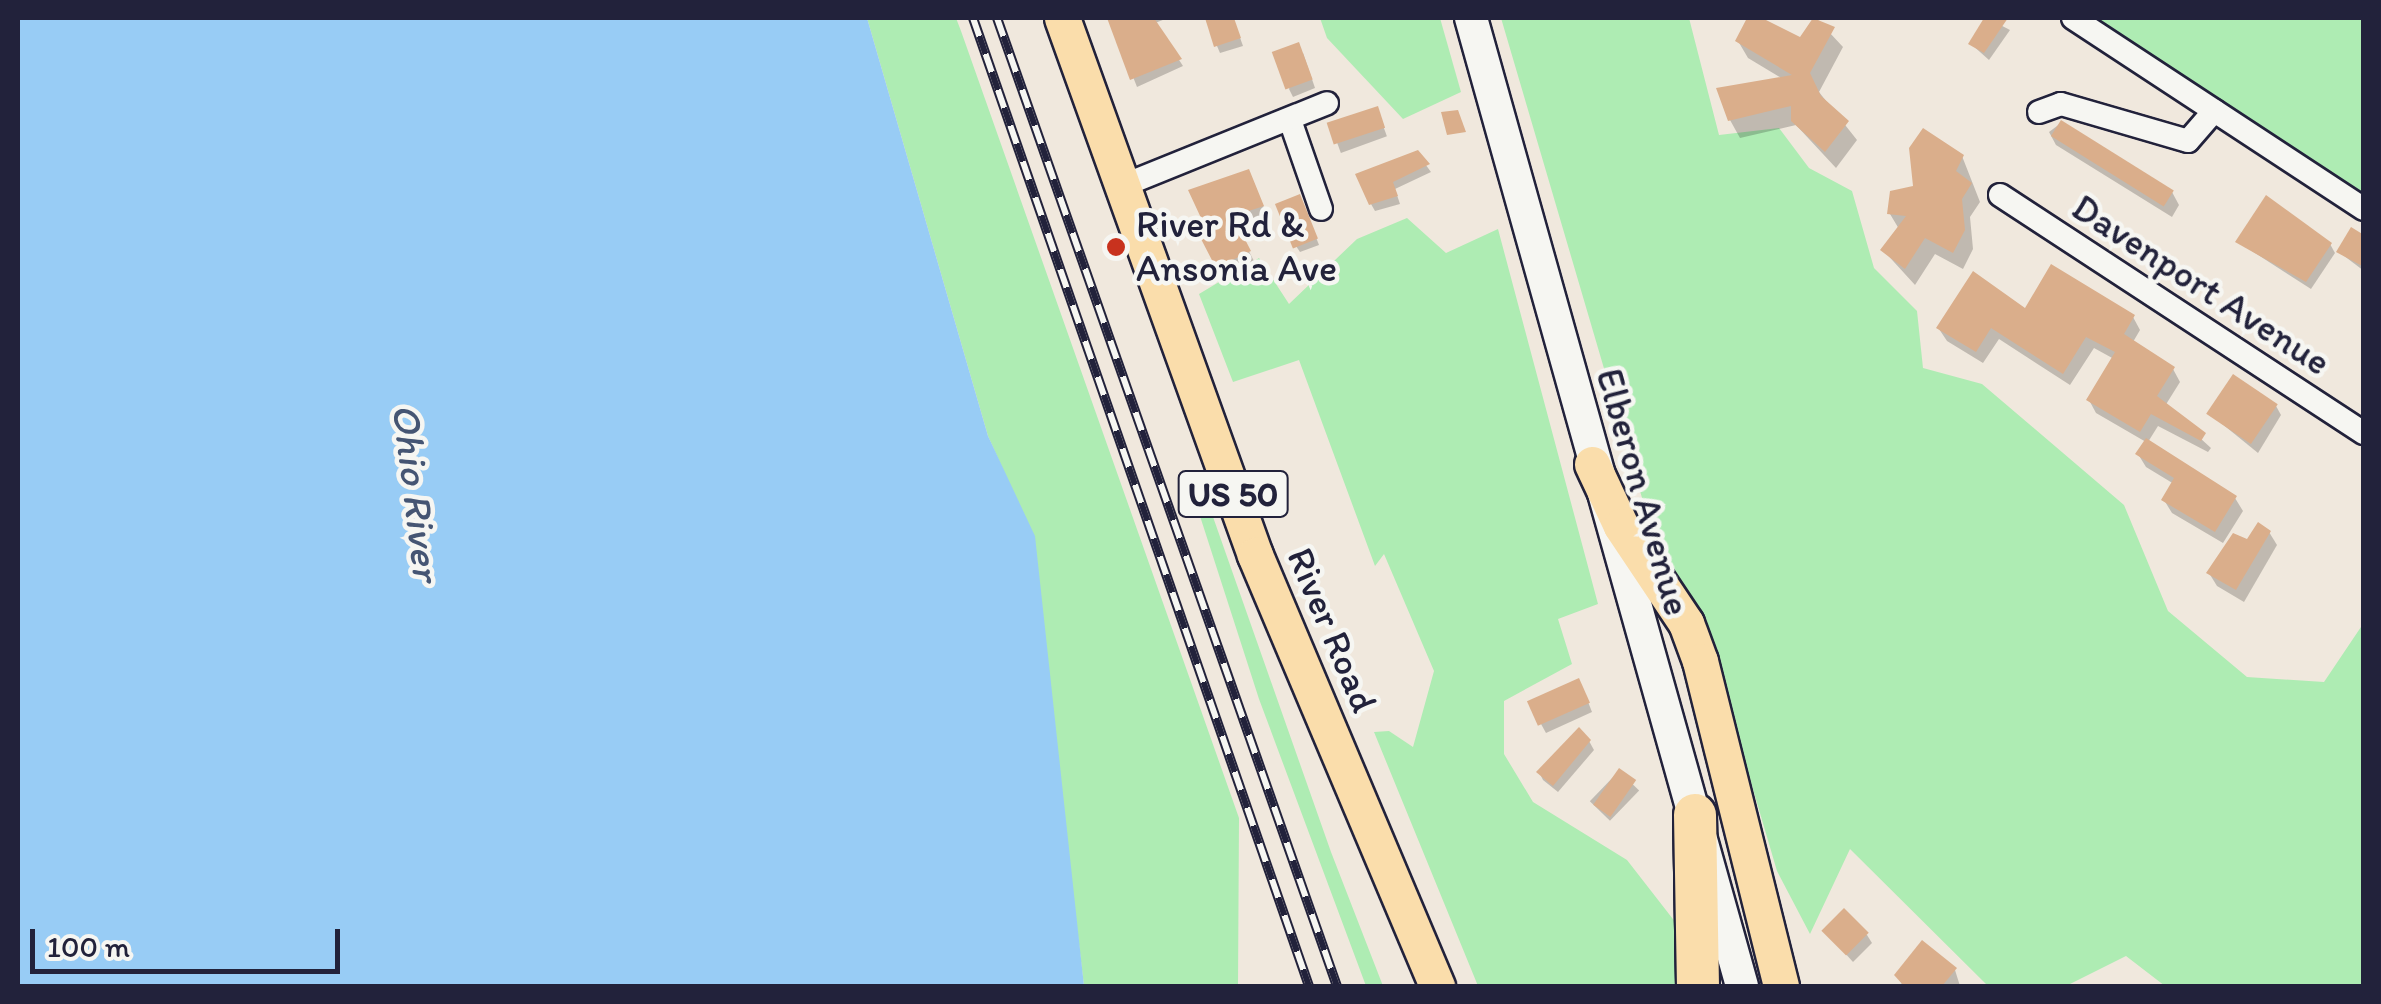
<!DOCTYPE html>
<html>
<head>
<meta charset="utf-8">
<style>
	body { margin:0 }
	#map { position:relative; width:2381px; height:1004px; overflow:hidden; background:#f0e8dd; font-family:Itim,sans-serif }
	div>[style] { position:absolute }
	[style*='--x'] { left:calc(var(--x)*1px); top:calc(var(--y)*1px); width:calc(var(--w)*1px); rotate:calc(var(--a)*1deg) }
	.green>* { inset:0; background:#aeecb3 }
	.water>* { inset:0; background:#98ccf5 }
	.shadow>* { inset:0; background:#0003; transform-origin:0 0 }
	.building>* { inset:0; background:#daae8b; transform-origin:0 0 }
	.roads { filter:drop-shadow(2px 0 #22223b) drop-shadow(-2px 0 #22223b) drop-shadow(0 2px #22223b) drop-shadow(0 -2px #22223b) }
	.street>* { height:22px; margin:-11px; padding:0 11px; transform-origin:11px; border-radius:11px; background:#f6f6f2 }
	.secondary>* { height:32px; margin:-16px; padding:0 16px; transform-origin:16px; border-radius:16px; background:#f6f6f2 }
	.primary>* { height:35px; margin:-17.5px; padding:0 17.5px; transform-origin:17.5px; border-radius:17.5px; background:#faddab }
	.highway>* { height:42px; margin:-21px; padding:0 21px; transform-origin:21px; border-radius:21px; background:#faddab }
	.rail>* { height:10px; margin-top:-5px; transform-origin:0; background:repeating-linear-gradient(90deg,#f6f6f2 0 19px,#22223b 0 38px); box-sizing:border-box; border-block:2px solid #22223b }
	.dots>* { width:28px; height:28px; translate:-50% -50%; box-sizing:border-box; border:5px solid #f6f6f2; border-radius:50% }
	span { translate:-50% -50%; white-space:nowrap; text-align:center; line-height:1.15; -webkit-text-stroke:9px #f6f6f2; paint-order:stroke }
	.shield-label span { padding:2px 8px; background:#f6f6f2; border:2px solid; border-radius:8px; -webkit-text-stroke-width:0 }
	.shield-label { font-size:35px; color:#22223b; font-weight:700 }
	.poi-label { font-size:38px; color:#22223b }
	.left { translate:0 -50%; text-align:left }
	.street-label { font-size:38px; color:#22223b }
	.water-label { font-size:40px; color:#455573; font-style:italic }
	.frame { position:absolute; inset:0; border:20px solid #22223b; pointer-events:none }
	.scale { position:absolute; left:30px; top:929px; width:310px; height:45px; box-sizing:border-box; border:5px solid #22223b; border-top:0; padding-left:12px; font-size:30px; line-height:35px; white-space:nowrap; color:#22223b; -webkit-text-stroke:8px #f6f6f2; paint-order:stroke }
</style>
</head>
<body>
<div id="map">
	<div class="green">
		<i style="clip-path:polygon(867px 18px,956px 18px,961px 31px,1239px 818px,1238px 986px,1084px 986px,1058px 770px,1006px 476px,988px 436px)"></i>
		<i style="clip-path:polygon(1320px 18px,1440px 18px,1461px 92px,1403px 119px,1327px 38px)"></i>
		<i style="clip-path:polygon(1501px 18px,1689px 18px,1719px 135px,1779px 128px,1809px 168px,1852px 191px,1874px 268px,1917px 311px,1923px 368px,1982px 384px,2124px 505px,2168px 611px,2247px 677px,2324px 682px,2363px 624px,2363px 986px,2165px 986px,2126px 956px,2066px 986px,1988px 986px,1850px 849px,1810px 934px,1777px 871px,1703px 619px,1655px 542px)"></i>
		<i style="clip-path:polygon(2073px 18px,2363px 18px,2363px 209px)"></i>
		<i style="clip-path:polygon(1407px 218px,1446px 253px,1498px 229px,1598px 604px,1558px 619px,1572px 664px,1504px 701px,1504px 754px,1533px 802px,1627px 860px,1676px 923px,1678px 986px,1478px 986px,1374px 732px,1389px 731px,1413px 747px,1434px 671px,1384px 554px,1375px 566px,1299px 360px,1233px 382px,1199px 294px,1259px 258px,1289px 304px,1357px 239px)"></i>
		<i style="clip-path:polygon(1200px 480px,1331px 852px,1383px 986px,1366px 986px,1259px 699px,1189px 482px)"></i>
	</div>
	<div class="water">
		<i style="clip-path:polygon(18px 18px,867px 18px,988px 436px,1035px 536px,1084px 986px,18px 986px)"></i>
	</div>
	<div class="shadow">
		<i style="clip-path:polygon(1110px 18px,1168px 18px,1155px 23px,1183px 66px,1137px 87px)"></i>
		<i style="clip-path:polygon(1205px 18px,1233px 18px,1243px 46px,1220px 53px)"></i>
		<i style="clip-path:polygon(1750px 18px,1801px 40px,1816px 18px,1843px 47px,1819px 92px,1857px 140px,1836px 168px,1796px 125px,1740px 138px,1730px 120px,1783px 79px,1748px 58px,1738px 41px)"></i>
		<i style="clip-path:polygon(1987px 18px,2010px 30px,1989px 60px,1971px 44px)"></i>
		<i style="clip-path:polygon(1303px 53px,1315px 88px,1293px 97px,1289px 89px)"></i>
		<i style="left:1377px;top:109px;width:29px;height:49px;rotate:70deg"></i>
		<i style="clip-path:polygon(2061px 123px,2172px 192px,2179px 205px,2172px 217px,2056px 145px,2049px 132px)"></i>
		<i style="clip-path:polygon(1417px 153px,1431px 172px,1395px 189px,1400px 204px,1375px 211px,1371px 204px)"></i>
		<i style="clip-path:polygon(1962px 156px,1980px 202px,1970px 217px,1973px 249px,1963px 269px,1935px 254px,1915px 285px,1883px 250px,1899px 229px,1890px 214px)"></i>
		<i style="clip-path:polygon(1254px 183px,1268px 218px,1237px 228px,1255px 263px,1224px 278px,1203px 239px)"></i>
		<i style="clip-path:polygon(1303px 204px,1319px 245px,1300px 252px,1296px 246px)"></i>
		<i style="clip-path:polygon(2364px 238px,2364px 271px,2339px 252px)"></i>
		<i style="clip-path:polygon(2238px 242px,2330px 244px,2335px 253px,2311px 289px)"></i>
		<i style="clip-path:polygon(2026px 312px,2133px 317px,2140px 330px,2133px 342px,2173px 369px,2180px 382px,2165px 406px,2211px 448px,2208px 452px,2158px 426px,2148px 442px,2235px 498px,2243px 511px,2223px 543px,2172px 513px,2164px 500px,2174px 484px,2146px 467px,2138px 454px,2146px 442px,2096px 413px,2089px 400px,2114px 359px,2094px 348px,2070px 385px,1999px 339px,1983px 363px,1947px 341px,1939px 329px)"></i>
		<i style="clip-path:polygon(2276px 406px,2281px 415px,2258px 453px,2210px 414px)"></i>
		<i style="clip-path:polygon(2269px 532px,2277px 545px,2244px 602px,2217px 586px,2209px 573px)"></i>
		<i style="clip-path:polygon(1583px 689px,1592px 712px,1546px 733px,1531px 706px)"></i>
		<i style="clip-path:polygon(1589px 741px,1594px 750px,1558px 792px,1543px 780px,1539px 772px)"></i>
		<i style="left:1619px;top:771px;width:28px;height:42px;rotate:44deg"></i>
		<i style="clip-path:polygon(1825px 931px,1867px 935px,1872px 943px,1853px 962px)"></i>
		<i style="clip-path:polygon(1955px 970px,1960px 986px,1903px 986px,1897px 976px)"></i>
	</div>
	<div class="building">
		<i style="clip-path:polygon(1107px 18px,1154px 18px,1182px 59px,1130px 80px)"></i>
		<i style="clip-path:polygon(1205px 18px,1234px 18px,1241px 38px,1214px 47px)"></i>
		<i style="clip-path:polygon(1747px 18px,1762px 18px,1800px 37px,1813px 18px,1835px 27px,1810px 73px,1821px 96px,1849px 121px,1825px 152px,1791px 121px,1791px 106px,1728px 121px,1716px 88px,1792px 75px,1735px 41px)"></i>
		<i style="clip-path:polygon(1984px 18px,2008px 18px,1984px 53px,1968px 44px)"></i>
		<i style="left:1299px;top:42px;width:40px;height:29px;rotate:70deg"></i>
		<i style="left:1378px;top:106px;width:23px;height:54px;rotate:72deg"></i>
		<i style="clip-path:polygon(1458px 110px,1466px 132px,1447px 135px,1441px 112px)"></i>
		<i style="left:2061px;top:120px;width:133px;height:19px;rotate:32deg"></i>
		<i style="clip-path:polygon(1923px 128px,1964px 155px,1956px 171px,1972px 183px,1962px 199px,1965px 230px,1953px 253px,1925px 238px,1905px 269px,1880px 250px,1906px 216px,1887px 214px,1890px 191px,1913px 186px,1909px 148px)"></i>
		<i style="clip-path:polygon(1418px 150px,1430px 164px,1393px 182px,1398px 196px,1369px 205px,1355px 174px)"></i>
		<i style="clip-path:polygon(1249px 169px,1264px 206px,1233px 216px,1251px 251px,1216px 268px,1200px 237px,1208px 233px,1188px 190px)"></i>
		<i style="left:1300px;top:194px;width:48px;height:27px;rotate:68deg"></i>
		<i style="clip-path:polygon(2266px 195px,2332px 243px,2306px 282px,2235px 242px)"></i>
		<i style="clip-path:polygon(2351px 227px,2364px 235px,2364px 267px,2336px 252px)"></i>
		<i style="clip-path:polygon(2051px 264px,2135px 315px,2124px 334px,2175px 367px,2157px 396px,2206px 433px,2201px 441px,2151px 414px,2140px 432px,2086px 400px,2115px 352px,2086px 337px,2063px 374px,1991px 328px,1976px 352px,1936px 328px,1973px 271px,2025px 308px)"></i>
		<i style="left:2233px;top:374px;width:54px;height:48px;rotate:34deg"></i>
		<i style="clip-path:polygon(2146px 438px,2237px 496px,2215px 532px,2161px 500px,2174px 478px,2135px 454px)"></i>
		<i style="clip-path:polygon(2258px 522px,2271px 531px,2236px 590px,2206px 573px,2233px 533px,2247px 539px)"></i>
		<i style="left:1579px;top:678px;width:27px;height:57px;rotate:66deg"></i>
		<i style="clip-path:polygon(1579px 727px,1591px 740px,1553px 786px,1536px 772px)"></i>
		<i style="left:1619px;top:768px;width:21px;height:45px;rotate:35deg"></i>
		<i style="left:1844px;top:908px;width:35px;height:32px;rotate:45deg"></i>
		<i style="clip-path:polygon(1922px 940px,1957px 968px,1942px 986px,1904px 986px,1894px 975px)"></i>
	</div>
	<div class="roads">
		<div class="street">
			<i style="--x:2073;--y:18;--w:348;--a:33.3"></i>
			<i style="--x:2039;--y:112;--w:23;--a:-20"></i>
			<i style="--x:2061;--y:104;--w:132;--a:16.2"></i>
			<i style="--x:2188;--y:141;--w:40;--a:-49"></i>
			<i style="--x:1290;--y:120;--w:94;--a:70.8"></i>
			<i style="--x:1122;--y:186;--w:221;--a:-22"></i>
			<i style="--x:2000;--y:195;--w:435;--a:33.2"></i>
		</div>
		<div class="secondary">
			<i style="--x:1471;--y:18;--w:1005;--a:74.36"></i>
		</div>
		<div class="primary">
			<i style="--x:1062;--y:18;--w:571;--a:70.23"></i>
			<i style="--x:1255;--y:555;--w:468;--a:67.1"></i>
			<i style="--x:1592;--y:464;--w:68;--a:64.9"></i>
			<i style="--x:1621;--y:526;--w:117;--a:56.2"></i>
			<i style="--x:1686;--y:623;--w:40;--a:69.8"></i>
			<i style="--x:1700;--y:661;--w:335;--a:76"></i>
		</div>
		<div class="highway">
			<i style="--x:1695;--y:815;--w:171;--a:89"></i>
		</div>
	</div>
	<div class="rail">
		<i style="--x:973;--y:18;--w:1025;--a:70.86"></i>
		<i style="--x:997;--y:18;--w:1026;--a:70.65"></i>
	</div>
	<div class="dots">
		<i style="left:1116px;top:247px;background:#c8321e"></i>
	</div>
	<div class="shield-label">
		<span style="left:1233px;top:494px">US 50</span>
	</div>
	<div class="poi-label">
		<span class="left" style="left:1136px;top:247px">River Rd &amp;<br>Ansonia Ave</span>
	</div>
	<div class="street-label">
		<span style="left:2201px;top:285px;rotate:33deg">Davenport Avenue</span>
		<span style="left:1643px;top:492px;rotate:74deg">Elberon Avenue</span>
		<span style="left:1332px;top:630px;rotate:67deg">River Road</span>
	</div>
	<div class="water-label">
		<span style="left:417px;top:492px;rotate:83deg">Ohio River</span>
	</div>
	<div class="frame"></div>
	<div class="scale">100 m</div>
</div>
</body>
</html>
